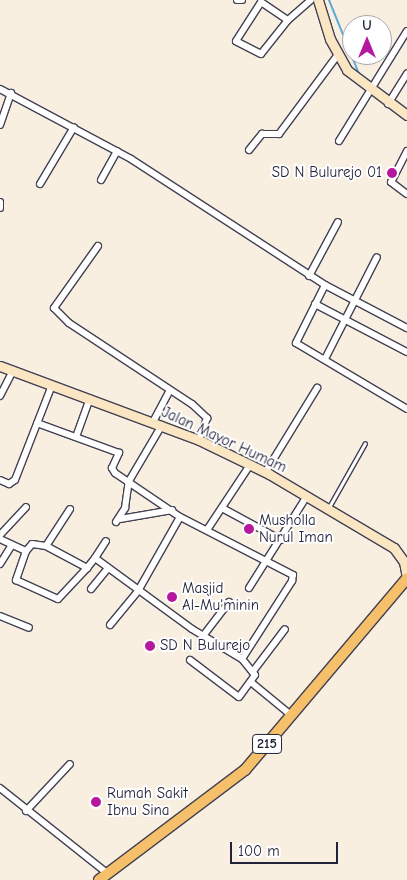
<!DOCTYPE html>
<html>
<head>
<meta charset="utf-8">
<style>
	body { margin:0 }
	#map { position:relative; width:407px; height:880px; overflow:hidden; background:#f9efe1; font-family:"Comic Neue",sans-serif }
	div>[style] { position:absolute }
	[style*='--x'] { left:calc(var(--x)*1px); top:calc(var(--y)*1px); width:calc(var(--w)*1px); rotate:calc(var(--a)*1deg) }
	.stream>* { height:2px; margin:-1px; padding:0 1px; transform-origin:1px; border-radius:1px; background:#60aad8 }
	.roads { filter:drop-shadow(1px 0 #424154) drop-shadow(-1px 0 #424154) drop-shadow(0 1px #424154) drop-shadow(0 -1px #424154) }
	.lane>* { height:3px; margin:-1.5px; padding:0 1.5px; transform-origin:1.5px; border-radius:1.5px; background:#fff }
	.street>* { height:6px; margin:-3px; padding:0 3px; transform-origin:3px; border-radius:3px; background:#fff }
	.secondary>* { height:9px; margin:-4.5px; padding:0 4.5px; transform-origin:4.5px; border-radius:4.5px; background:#fbe6c4 }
	.primary>* { height:10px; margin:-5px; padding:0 5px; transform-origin:5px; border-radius:5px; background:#f6c06b }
	.dots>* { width:14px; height:14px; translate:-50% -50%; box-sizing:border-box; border:2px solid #fff; border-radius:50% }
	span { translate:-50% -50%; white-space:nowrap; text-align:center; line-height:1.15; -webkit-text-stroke:4px #fff; paint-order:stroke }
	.shield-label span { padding:1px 4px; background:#fff; border:1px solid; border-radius:4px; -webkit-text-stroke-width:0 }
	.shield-label { font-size:14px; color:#22223b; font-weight:700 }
	.poi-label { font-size:15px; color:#22223b }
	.right { translate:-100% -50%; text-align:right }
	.left { translate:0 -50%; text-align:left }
	.street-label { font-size:15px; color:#22223b }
	.north { position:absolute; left:342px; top:15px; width:50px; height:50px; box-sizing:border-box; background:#fff; border:1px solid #a7a7b1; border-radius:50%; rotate:0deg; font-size:14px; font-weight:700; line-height:20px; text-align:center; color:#22223b }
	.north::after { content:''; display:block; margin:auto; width:18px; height:22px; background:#b5179e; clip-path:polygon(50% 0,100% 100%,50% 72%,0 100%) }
	.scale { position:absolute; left:230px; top:842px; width:108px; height:22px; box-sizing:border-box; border:2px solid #22223b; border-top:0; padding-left:6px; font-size:15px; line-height:18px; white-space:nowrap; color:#22223b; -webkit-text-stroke:4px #fff; paint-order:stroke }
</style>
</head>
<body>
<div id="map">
	<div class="stream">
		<i style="--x:329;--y:0;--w:80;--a:67.9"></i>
	</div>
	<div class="roads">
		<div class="lane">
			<i style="--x:329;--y:507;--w:73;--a:-60.6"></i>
		</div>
		<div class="street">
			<i style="--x:237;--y:0;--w:5;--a:0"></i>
			<i style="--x:288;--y:20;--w:43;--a:128.5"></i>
			<i style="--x:261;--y:54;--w:28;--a:-153"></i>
			<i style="--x:236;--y:41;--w:46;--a:-57.3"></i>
			<i style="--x:261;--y:2;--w:32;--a:34"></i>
			<i style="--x:288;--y:20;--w:30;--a:-41"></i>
			<i style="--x:0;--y:89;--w:149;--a:28.1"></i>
			<i style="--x:131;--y:159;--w:231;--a:33"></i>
			<i style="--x:325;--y:285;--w:65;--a:116.6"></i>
			<i style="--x:296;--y:343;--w:129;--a:30.7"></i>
			<i style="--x:388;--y:104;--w:36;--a:-58"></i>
			<i style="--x:0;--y:125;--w:34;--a:-71"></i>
			<i style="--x:339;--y:141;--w:129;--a:-58.3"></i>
			<i style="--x:249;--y:150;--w:21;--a:-51"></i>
			<i style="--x:262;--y:134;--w:17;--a:0"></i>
			<i style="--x:279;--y:134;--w:97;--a:-53.4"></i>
			<i style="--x:407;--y:151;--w:35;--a:117"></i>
			<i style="--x:391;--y:182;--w:20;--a:37"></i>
			<i style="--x:101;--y:180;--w:33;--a:-61"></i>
			<i style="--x:40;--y:184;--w:66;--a:-59.2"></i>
			<i style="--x:0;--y:202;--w:6;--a:90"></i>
			<i style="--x:98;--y:246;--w:76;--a:125.4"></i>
			<i style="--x:54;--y:308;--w:21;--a:45"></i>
			<i style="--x:69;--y:323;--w:147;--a:33.4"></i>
			<i style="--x:192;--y:404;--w:21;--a:43"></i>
			<i style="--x:207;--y:418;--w:23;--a:110"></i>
			<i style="--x:309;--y:276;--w:61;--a:-61.8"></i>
			<i style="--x:325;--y:285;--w:93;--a:27.7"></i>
			<i style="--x:315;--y:304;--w:104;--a:27.6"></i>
			<i style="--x:325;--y:359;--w:114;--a:-63"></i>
			<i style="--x:0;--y:396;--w:28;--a:-63"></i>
			<i style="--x:153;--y:422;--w:36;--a:-62"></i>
			<i style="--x:76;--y:437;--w:41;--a:-70.3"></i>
			<i style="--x:265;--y:473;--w:100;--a:-58.5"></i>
			<i style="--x:0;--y:480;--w:10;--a:24"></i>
			<i style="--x:9;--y:484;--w:7;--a:-34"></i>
			<i style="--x:15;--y:480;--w:102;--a:-68.7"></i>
			<i style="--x:222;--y:508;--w:67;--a:28.5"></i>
			<i style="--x:120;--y:519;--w:53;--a:-9.8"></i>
			<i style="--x:116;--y:522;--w:17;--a:-57"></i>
			<i style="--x:125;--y:508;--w:27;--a:-82"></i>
			<i style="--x:129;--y:481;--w:65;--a:-59.5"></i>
			<i style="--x:207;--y:530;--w:78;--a:-56.5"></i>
			<i style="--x:0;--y:535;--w:38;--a:-47"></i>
			<i style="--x:0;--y:539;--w:29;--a:25"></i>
			<i style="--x:26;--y:551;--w:9;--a:-49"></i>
			<i style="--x:32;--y:544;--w:14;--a:8"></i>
			<i style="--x:46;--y:546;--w:47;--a:28.2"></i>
			<i style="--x:87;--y:568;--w:13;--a:-51"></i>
			<i style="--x:95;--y:558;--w:120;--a:36.2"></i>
			<i style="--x:192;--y:629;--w:58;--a:31"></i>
			<i style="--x:242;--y:659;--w:93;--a:-57.3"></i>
			<i style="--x:292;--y:581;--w:6;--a:-81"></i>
			<i style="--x:293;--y:575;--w:127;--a:-152.8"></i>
			<i style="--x:180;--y:517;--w:78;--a:-145.9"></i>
			<i style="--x:115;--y:473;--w:6;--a:-121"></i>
			<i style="--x:112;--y:468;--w:17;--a:-65"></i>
			<i style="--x:119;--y:453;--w:87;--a:-159.9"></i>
			<i style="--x:46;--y:546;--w:44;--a:-57"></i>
			<i style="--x:26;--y:551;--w:31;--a:109"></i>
			<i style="--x:16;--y:580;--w:46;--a:24.3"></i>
			<i style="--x:58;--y:599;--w:42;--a:-46.9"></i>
			<i style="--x:95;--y:558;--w:20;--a:-57"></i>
			<i style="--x:0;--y:564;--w:22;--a:-58"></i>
			<i style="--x:249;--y:588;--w:109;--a:-57.8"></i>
			<i style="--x:91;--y:589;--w:27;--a:-51"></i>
			<i style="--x:0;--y:616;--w:31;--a:22"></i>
			<i style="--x:110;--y:625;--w:44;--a:-50.5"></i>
			<i style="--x:138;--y:591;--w:85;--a:-60.4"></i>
			<i style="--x:203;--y:636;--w:43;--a:-52.6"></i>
			<i style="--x:190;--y:660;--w:61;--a:37.1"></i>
			<i style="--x:239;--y:697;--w:27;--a:-54"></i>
			<i style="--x:255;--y:675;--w:21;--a:-129"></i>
			<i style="--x:254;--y:670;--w:51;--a:-52.9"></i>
			<i style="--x:252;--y:683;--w:50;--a:39.4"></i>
			<i style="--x:0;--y:788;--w:138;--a:38.5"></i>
			<i style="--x:26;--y:811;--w:64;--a:-46.9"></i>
		</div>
		<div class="secondary">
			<i style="--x:318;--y:0;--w:41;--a:72.9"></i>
			<i style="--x:330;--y:39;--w:35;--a:61"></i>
			<i style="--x:347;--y:70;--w:75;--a:36.9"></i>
			<i style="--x:0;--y:366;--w:212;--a:20.4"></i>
			<i style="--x:199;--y:440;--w:78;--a:25.9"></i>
			<i style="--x:269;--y:474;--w:145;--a:30.6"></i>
			<i style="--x:394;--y:548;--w:17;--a:54"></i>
			<i style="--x:404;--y:562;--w:16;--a:79"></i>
		</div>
		<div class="primary">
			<i style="--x:99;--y:880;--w:183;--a:-37"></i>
			<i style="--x:245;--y:770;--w:251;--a:-49.8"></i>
		</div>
	</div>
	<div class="dots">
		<i style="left:392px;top:173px;background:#b5179e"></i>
		<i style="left:249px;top:529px;background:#b5179e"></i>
		<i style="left:172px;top:597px;background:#b5179e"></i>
		<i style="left:150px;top:646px;background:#b5179e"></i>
		<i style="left:96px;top:802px;background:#b5179e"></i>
	</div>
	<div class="shield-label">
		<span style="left:267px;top:744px">215</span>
	</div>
	<div class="poi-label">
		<span class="right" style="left:382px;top:173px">SD N Bulurejo 01</span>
		<span class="left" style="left:259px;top:529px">Musholla<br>Nurul Iman</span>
		<span class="left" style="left:182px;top:597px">Masjid<br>Al-Mu'minin</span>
		<span class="left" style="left:160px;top:646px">SD N Bulurejo</span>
		<span class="left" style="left:107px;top:802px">Rumah Sakit<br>Ibnu Sina</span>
	</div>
	<div class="street-label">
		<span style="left:224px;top:440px;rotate:25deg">Jalan Mayor Humam</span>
	</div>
	<div class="north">U</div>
	<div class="scale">100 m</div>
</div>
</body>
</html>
